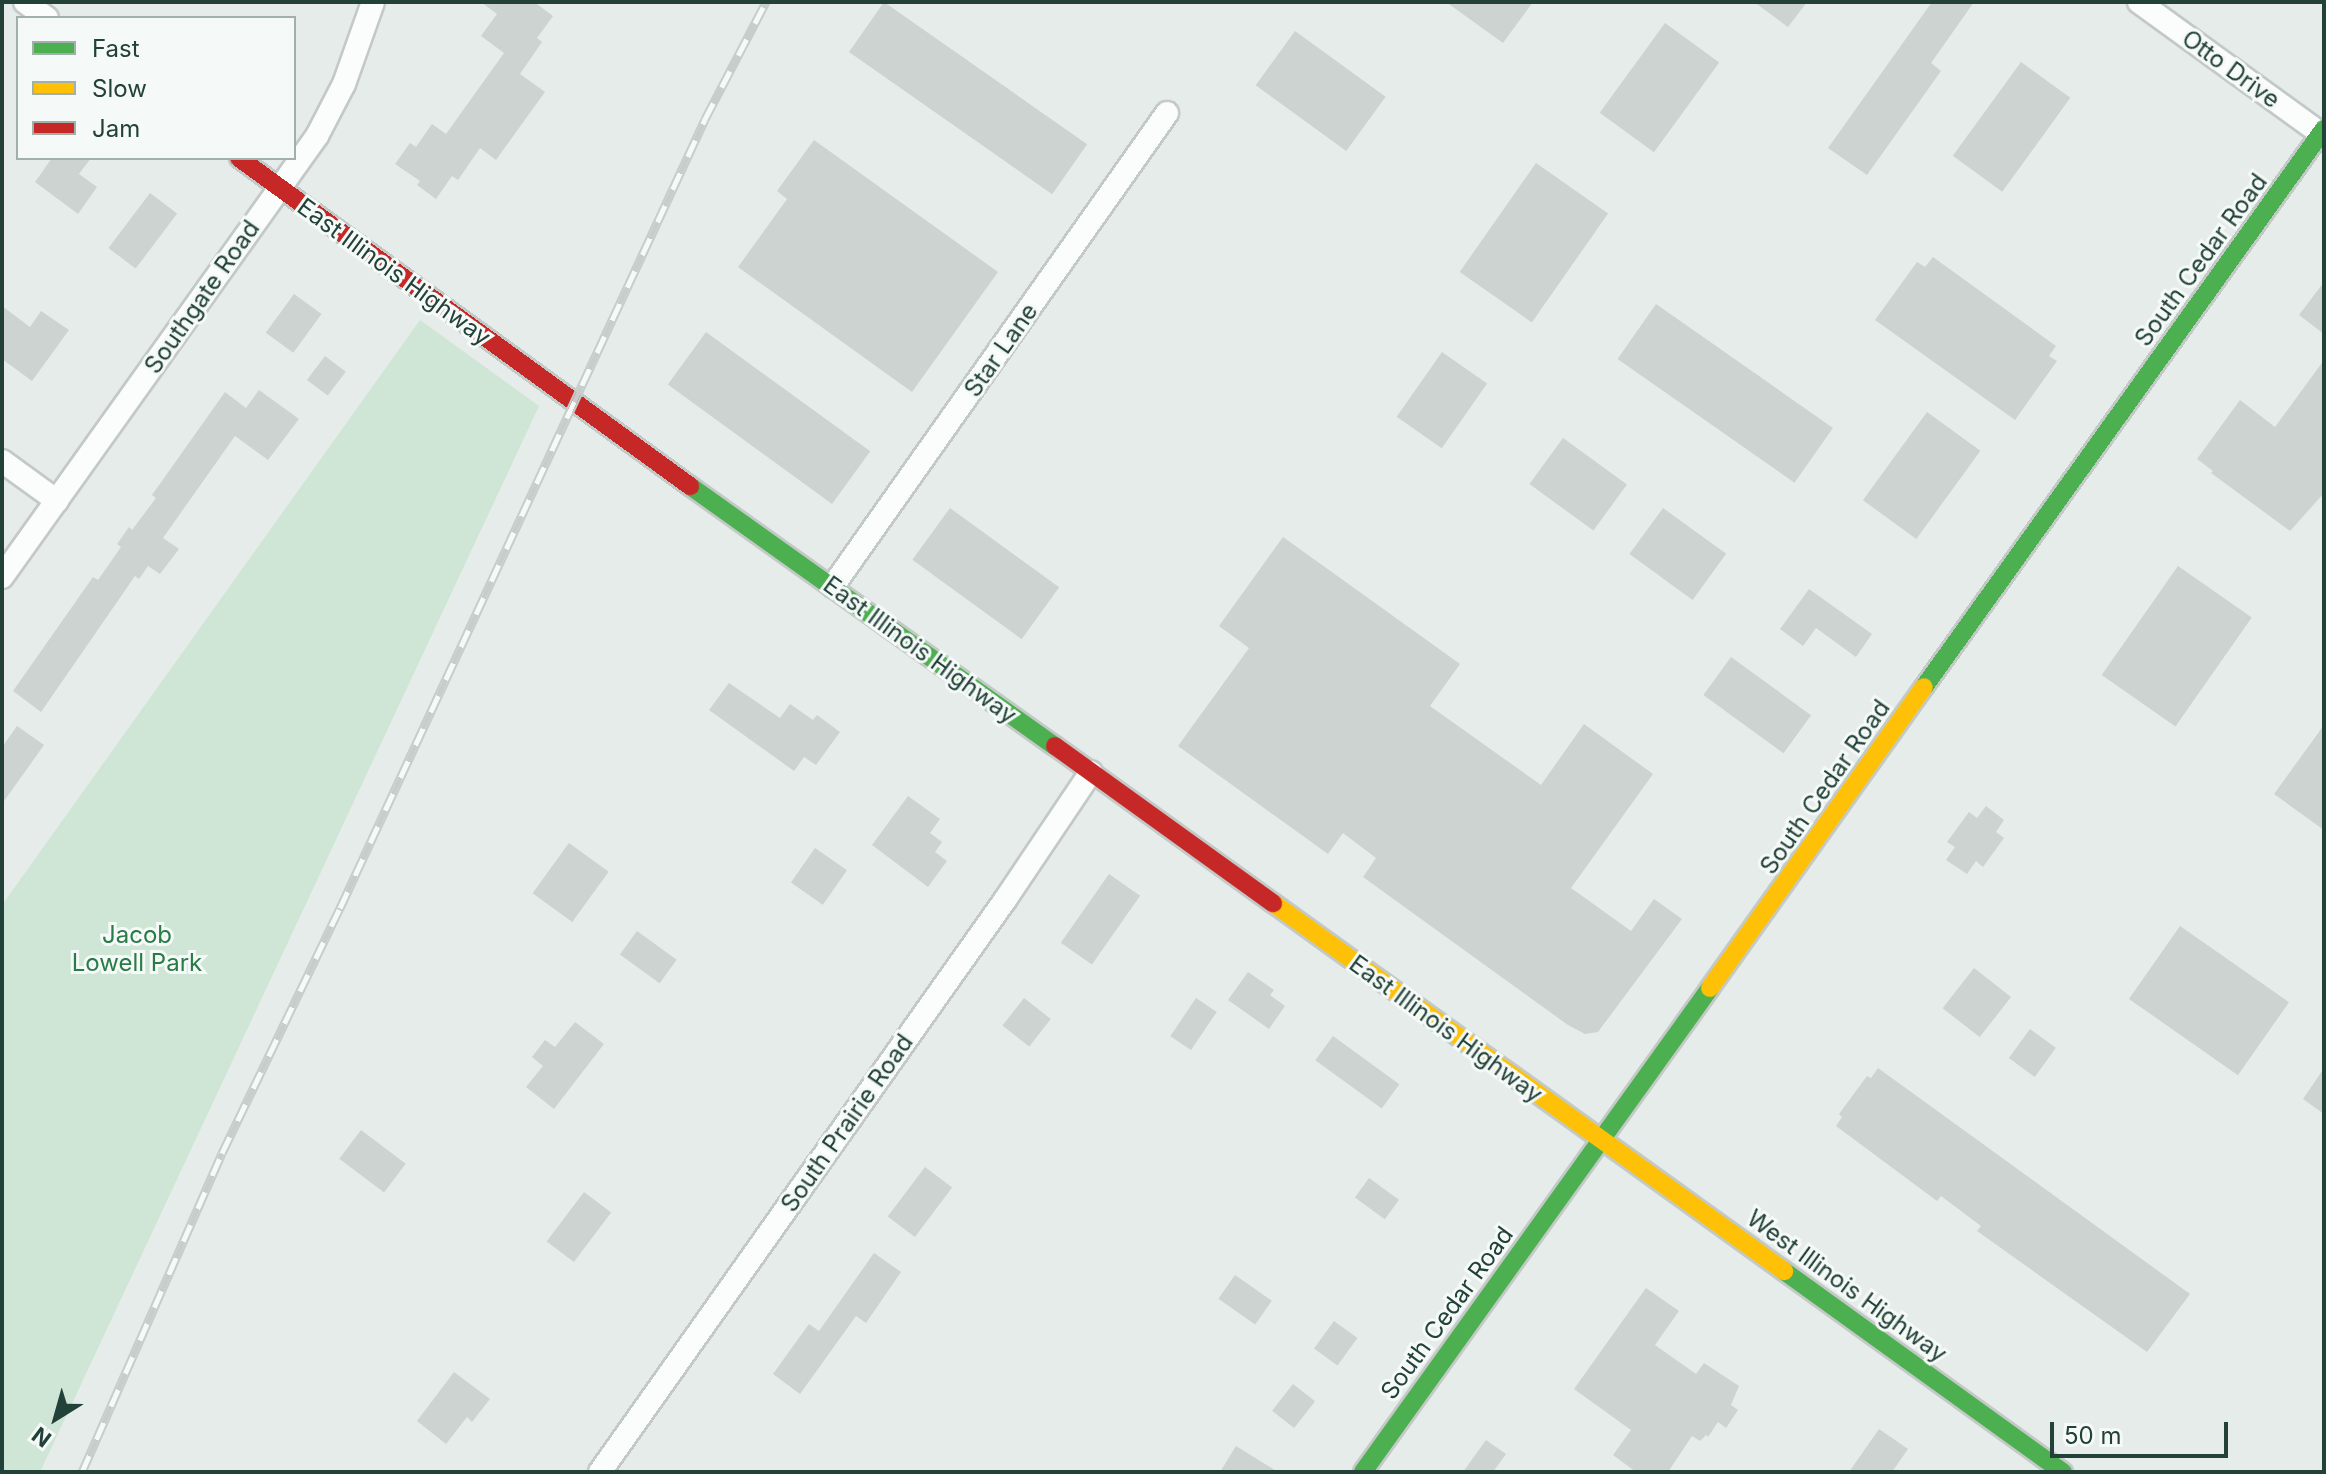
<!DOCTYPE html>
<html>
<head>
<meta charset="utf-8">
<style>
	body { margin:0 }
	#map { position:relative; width:2326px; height:1474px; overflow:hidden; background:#e6ece9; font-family:Inter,sans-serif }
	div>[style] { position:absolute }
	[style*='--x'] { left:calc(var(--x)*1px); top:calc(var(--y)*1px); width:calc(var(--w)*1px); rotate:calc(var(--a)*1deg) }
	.green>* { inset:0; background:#cfe5d5 }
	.building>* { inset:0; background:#cdd3d0; transform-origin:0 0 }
	.roads { filter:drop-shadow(2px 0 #c3c9c6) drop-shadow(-2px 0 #c3c9c6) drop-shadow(0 2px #c3c9c6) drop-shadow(0 -2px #c3c9c6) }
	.street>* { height:22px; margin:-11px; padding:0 11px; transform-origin:11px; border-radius:11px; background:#fbfcfc }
	.fast>* { height:18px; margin:-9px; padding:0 9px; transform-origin:9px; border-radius:9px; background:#4caf50 }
	.slow>* { height:18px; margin:-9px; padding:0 9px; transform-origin:9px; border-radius:9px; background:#ffc107 }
	.jam>* { height:18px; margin:-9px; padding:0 9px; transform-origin:9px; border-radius:9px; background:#c62828 }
	.rail>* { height:9px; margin-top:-4.5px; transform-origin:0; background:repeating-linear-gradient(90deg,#f5faf8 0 18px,#c7cdca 0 36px); box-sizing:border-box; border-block:2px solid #c7cdca }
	span { translate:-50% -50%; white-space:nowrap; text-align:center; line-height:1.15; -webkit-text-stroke:6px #f5faf8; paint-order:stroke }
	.street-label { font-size:24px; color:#224138 }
	.park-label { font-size:24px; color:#297b47 }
	.frame { position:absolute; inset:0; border:4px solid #224138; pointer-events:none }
	.legend { position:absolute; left:16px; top:16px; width:280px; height:144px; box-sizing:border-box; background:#f5faf8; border:2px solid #a1b0ab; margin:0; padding:10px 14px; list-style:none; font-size:24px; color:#224138 }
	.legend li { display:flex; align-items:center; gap:16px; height:40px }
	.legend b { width:40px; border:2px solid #a1b0ab }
	.north { position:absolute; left:16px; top:1378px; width:80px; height:80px; -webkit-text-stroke:6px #f5faf8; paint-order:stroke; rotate:217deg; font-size:22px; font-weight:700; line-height:32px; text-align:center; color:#224138 }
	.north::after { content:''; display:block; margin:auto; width:28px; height:36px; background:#224138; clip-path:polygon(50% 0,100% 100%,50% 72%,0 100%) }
	.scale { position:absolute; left:2050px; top:1422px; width:178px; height:36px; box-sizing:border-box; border:4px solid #224138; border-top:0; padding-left:10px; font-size:24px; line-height:28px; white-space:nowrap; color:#224138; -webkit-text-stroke:6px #f5faf8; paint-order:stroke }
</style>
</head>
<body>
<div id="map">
	<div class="green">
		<i style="clip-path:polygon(420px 320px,539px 406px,40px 1472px,2px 1472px,2px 905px)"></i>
	</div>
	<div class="building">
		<i style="clip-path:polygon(481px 2px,534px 2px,553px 16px,537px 38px,542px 42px,520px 74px,545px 92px,496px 160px,480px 148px,458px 180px,452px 176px,436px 199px,417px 185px,420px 181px,395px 164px,410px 143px,416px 147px,432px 124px,446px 134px,504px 53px,481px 36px,497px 14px)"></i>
		<i style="left:884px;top:2px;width:248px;height:61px;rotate:35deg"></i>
		<i style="clip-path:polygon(1446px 2px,1533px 2px,1503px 43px)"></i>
		<i style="clip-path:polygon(1754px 2px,1807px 2px,1788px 27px)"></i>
		<i style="clip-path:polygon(1932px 2px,1974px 2px,1931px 63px,1941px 71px,1867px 175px,1828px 148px)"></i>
		<i style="left:1665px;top:23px;width:67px;height:111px;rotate:36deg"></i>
		<i style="left:1295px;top:31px;width:112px;height:67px;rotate:36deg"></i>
		<i style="left:2021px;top:62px;width:61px;height:116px;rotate:36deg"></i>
		<i style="clip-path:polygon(814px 140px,998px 272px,912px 392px,738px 267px,787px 199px,777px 191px)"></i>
		<i style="clip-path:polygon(52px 158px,91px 158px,79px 174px,97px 187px,78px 214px,35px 182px)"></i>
		<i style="left:1536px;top:163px;width:88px;height:133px;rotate:35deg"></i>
		<i style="left:150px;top:193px;width:34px;height:69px;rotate:37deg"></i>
		<i style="clip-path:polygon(1933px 257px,2056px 346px,2049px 356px,2057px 361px,2015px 420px,1875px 320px,1917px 262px,1925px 267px)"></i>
		<i style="clip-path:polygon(2324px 282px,2324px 334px,2299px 315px)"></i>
		<i style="left:294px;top:294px;width:34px;height:48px;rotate:36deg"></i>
		<i style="left:1656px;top:304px;width:216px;height:67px;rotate:35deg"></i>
		<i style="clip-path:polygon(2px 306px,30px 327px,41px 311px,69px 330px,32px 381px,2px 359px)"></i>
		<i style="left:706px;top:332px;width:203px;height:65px;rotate:36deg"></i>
		<i style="left:1442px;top:352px;width:55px;height:79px;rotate:35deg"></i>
		<i style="left:325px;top:356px;width:26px;height:30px;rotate:37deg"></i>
		<i style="clip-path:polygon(2324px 360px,2324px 493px,2290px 531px,2211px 473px,2213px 471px,2197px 459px,2240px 400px,2275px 427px)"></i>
		<i style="clip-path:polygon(259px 390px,299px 419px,268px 460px,235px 436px,163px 538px,179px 549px,160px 574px,148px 566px,139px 579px,135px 576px,41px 712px,13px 691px,93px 577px,98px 580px,121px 547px,117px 544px,129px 527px,132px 530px,156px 498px,152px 495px,225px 392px,246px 408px)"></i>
		<i style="left:1927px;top:412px;width:66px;height:109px;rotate:36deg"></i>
		<i style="left:1563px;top:438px;width:79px;height:57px;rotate:36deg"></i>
		<i style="left:950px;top:508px;width:135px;height:64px;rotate:36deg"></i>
		<i style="left:1663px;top:508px;width:78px;height:57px;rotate:36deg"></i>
		<i style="clip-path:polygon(1283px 537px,1460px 664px,1430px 706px,1541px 785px,1584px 724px,1653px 774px,1571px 888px,1631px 931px,1654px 899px,1682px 919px,1598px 1032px,1585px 1034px,1568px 1025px,1363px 877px,1376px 858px,1343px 833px,1328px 854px,1178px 746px,1249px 648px,1219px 626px)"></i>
		<i style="left:2178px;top:566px;width:90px;height:133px;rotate:35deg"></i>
		<i style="clip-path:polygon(1809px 589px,1872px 634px,1856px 657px,1816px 628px,1803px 646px,1780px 629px)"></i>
		<i style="left:1731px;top:657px;width:99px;height:47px;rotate:36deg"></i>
		<i style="clip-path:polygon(729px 683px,780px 718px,790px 704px,813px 720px,817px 715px,840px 732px,816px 765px,804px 757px,794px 771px,709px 710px)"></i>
		<i style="clip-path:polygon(2324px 725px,2324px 830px,2274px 794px)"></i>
		<i style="clip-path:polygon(17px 726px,44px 745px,2px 804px,2px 747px)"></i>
		<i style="clip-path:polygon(908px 796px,940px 819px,930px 833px,942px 842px,935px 852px,947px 861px,928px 887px,872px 845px)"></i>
		<i style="clip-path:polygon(1986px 806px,2004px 820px,1996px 832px,2004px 838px,1983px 867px,1976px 861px,1967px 874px,1946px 860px,1955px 847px,1947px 842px,1969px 812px,1977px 818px)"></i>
		<i style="left:569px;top:843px;width:49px;height:62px;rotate:36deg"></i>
		<i style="left:815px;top:848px;width:39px;height:42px;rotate:35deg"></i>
		<i style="left:1109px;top:874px;width:38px;height:84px;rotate:35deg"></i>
		<i style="left:2180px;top:926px;width:133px;height:89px;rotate:35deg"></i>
		<i style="left:637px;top:931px;width:49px;height:29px;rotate:36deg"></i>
		<i style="left:1974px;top:968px;width:47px;height:51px;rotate:38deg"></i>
		<i style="clip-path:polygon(1248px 972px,1274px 990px,1270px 995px,1285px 1006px,1269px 1029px,1228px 1000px)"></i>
		<i style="left:1024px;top:998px;width:34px;height:35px;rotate:38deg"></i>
		<i style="left:1196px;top:998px;width:25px;height:46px;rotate:34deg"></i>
		<i style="clip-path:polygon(575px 1022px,604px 1044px,554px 1109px,526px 1087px,543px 1066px,532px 1057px,545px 1040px,555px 1047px)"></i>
		<i style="left:2030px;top:1029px;width:32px;height:36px;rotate:36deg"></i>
		<i style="left:1333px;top:1036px;width:82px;height:30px;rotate:36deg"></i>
		<i style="clip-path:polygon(1878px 1068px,2190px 1294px,2147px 1352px,1977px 1231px,1981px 1226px,1941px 1196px,1937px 1201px,1836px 1126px,1842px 1117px,1839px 1114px,1867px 1076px,1871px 1078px)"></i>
		<i style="clip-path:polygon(2324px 1068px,2324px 1114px,2303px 1099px)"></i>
		<i style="left:361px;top:1130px;width:56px;height:36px;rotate:37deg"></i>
		<i style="left:925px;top:1167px;width:34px;height:62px;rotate:37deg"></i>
		<i style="left:1369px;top:1178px;width:37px;height:24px;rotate:36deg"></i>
		<i style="left:584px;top:1192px;width:34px;height:62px;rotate:37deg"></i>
		<i style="clip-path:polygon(874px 1253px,901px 1272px,866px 1323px,856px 1316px,800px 1394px,773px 1374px,809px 1324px,819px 1331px)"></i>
		<i style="left:1235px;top:1275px;width:45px;height:29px;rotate:35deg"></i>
		<i style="clip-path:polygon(1646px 1288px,1679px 1311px,1655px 1345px,1696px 1374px,1704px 1363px,1739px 1386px,1731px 1405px,1738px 1410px,1726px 1428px,1718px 1422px,1708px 1437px,1706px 1435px,1700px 1441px,1692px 1436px,1668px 1472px,1636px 1472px,1613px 1455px,1631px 1430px,1574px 1389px)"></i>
		<i style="left:1334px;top:1321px;width:29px;height:34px;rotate:36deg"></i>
		<i style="clip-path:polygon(454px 1372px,490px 1399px,472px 1422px,467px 1417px,446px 1444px,417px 1421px)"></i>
		<i style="left:1293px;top:1384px;width:28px;height:34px;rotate:38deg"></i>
		<i style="clip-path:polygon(1879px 1429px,1908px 1449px,1892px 1472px,1849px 1472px)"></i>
		<i style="clip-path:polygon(1486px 1440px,1506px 1454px,1493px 1472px,1463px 1472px)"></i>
		<i style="clip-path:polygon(1236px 1446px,1278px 1472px,1220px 1472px)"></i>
	</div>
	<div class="roads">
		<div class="street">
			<i style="--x:25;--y:2;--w:27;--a:36"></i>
			<i style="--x:2139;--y:2;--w:228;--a:35.9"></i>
			<i style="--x:2;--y:461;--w:68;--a:36"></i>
			<i style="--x:2;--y:577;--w:542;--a:-54.46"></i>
			<i style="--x:317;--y:136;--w:59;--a:-62.6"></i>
			<i style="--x:344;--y:84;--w:87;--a:-70.5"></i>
			<i style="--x:833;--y:586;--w:579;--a:-54.77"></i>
			<i style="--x:600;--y:1472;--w:701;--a:-54.7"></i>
			<i style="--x:1005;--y:900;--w:154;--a:-56.1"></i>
		</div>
		<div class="fast">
			<i style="--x:690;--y:486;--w:448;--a:35.5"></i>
			<i style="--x:1924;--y:687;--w:687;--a:-54.37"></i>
			<i style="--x:1784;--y:1271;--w:344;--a:35.8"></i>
			<i style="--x:1363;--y:1472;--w:596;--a:-54.36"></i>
		</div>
		<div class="slow">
			<i style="--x:1273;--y:903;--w:630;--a:35.76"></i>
			<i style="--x:1710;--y:988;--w:369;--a:-54.6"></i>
		</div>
		<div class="jam">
			<i style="--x:239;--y:158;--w:558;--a:36.03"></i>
			<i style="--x:1055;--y:746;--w:269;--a:35.8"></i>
		</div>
	</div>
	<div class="rail">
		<i style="--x:82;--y:1472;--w:348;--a:-66.3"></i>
		<i style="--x:222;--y:1153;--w:272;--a:-64.3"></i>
		<i style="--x:340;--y:908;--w:869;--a:-65.17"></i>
		<i style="--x:705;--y:119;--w:132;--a:-62.5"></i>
	</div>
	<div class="street-label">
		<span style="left:2231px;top:69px;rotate:36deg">Otto Drive</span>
		<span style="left:2201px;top:260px;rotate:-54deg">South Cedar Road</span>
		<span style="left:394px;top:272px;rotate:36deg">East Illinois Highway</span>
		<span style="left:202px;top:297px;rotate:-55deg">Southgate Road</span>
		<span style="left:1001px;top:350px;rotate:-55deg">Star Lane</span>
		<span style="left:920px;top:650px;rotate:36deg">East Illinois Highway</span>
		<span style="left:1825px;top:787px;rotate:-55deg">South Cedar Road</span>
		<span style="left:1446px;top:1029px;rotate:36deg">East Illinois Highway</span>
		<span style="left:847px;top:1123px;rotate:-55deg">South Prairie Road</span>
		<span style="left:1847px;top:1286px;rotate:36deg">West Illinois Highway</span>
		<span style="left:1447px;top:1313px;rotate:-54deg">South Cedar Road</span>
	</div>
	<div class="park-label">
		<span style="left:137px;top:949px">Jacob<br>Lowell Park</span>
	</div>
	<div class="frame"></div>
	<ul class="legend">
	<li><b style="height:10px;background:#4caf50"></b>Fast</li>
	<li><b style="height:10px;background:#ffc107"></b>Slow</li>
	<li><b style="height:10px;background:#c62828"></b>Jam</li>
	</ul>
	<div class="north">N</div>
	<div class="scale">50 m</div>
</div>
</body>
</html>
